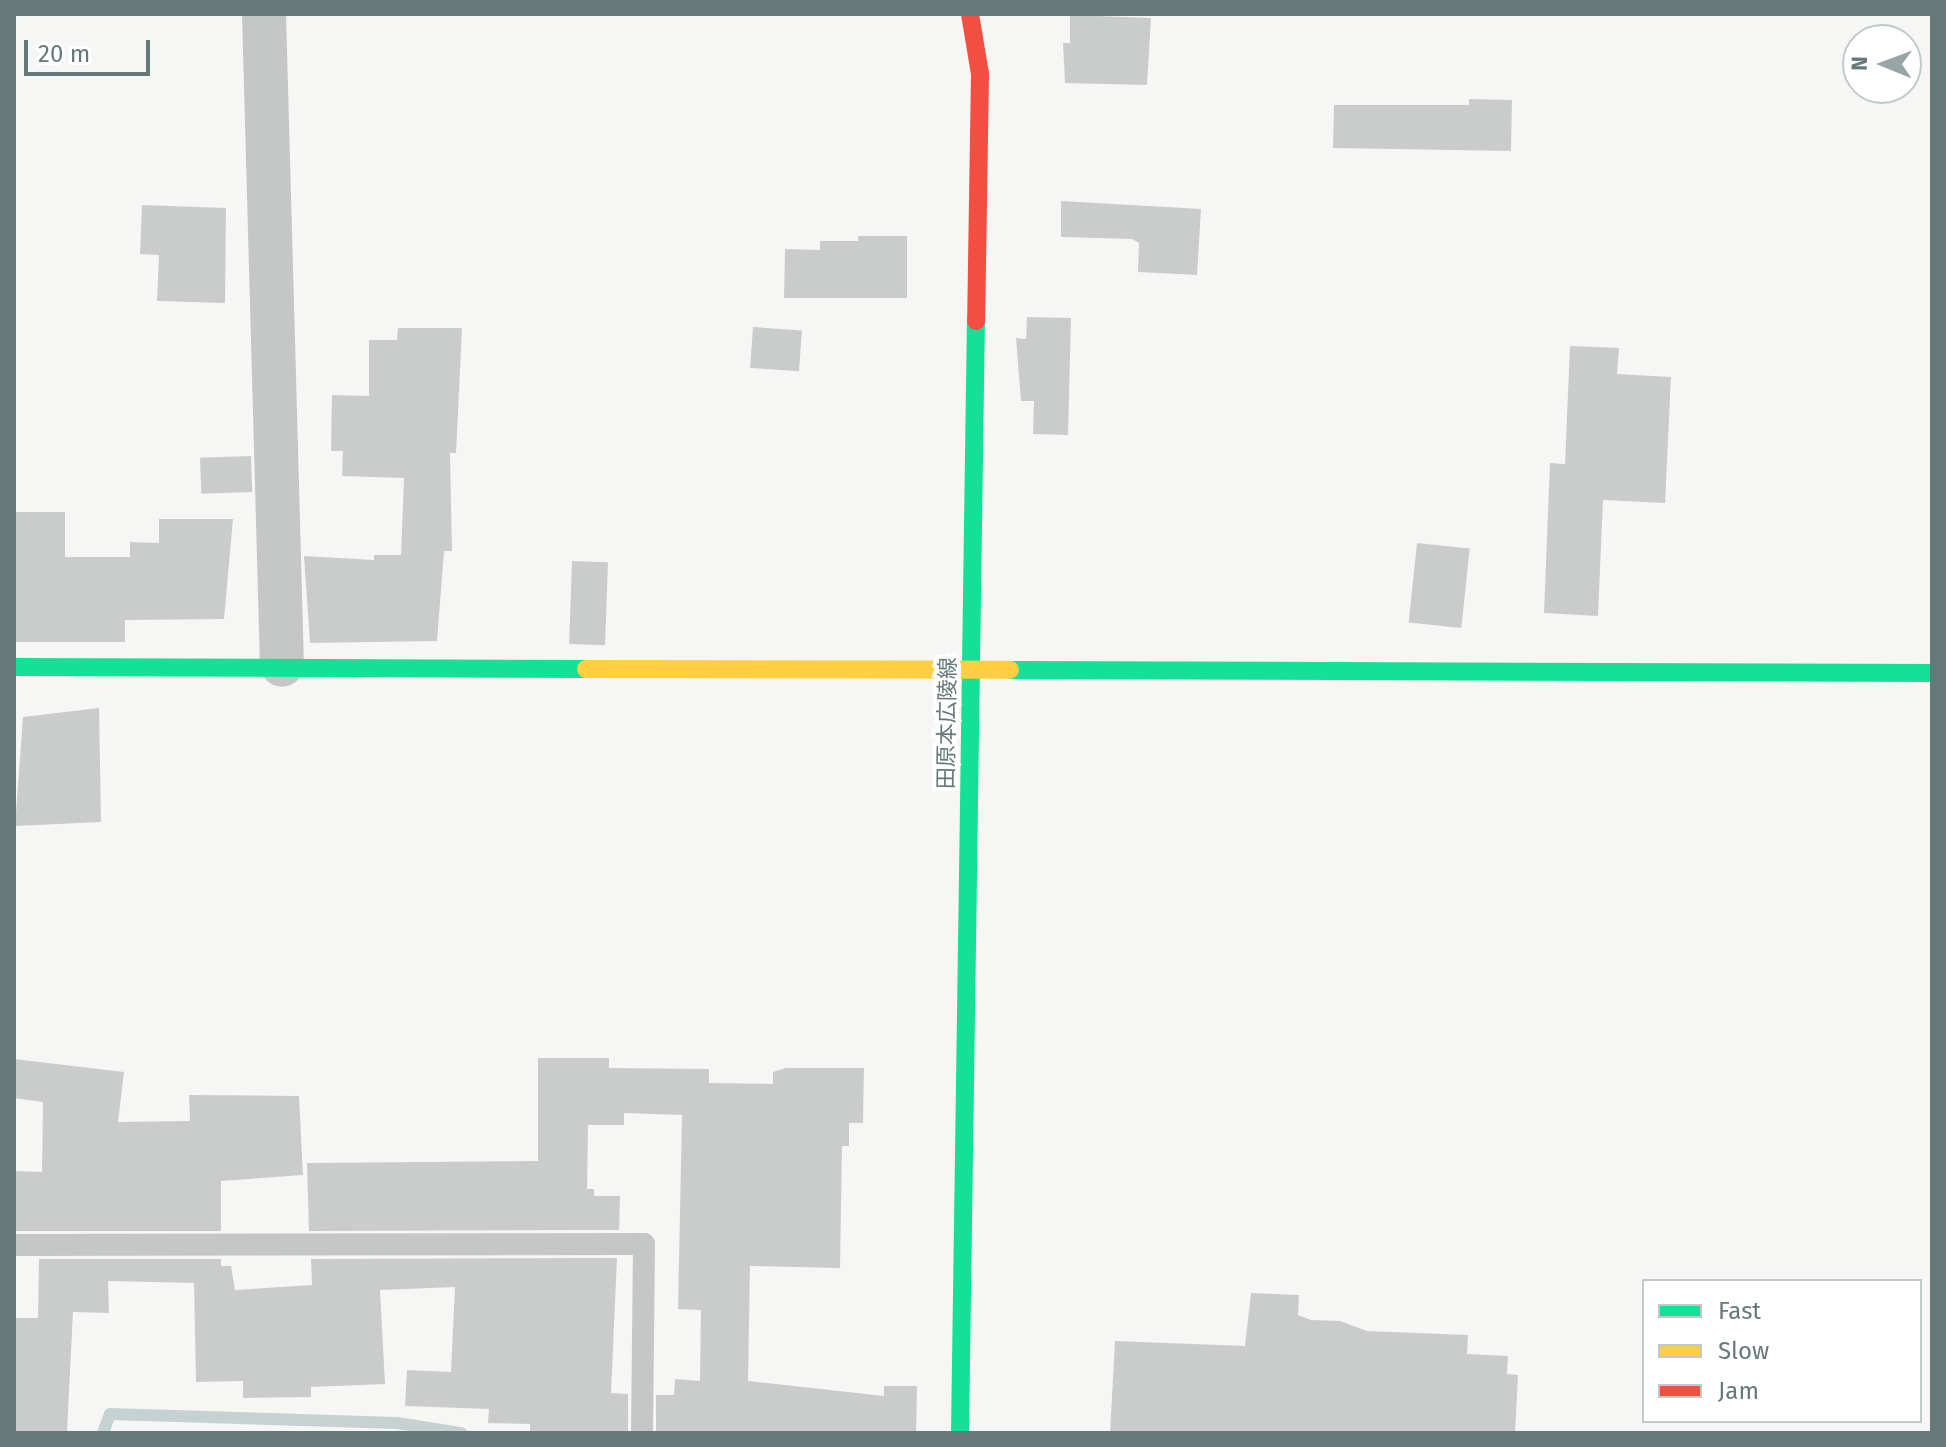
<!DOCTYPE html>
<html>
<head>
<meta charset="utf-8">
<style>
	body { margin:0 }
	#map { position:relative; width:1946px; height:1447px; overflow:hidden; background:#f6f6f5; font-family:"Fira Sans","Noto Sans JP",sans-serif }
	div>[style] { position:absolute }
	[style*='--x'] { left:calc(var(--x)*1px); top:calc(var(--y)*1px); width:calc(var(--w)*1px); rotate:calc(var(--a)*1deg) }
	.stream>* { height:12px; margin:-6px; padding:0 6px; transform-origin:6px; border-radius:6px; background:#c6d2d1 }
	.building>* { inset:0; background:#cacccc; transform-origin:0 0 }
	.lane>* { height:22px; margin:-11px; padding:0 11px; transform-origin:11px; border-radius:11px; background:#c5c6c6 }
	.street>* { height:44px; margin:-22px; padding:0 22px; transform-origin:22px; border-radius:22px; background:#c5c6c6 }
	.fast>* { height:18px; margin:-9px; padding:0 9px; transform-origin:9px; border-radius:9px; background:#16e098 }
	.slow>* { height:18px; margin:-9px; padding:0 9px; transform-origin:9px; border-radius:9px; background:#ffcf43 }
	.jam>* { height:18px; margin:-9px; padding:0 9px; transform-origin:9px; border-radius:9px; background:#f24e42 }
	span { translate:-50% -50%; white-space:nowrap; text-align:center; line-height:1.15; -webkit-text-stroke:8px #fff; paint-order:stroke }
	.street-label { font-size:22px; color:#65797b }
	.frame { position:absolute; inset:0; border:16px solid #65797b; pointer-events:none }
	.legend { position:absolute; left:1642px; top:1279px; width:280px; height:144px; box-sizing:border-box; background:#fff; border:2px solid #c1c9ca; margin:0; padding:10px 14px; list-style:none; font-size:24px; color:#65797b }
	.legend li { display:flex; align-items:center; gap:16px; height:40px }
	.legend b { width:40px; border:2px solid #c1c9ca }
	.north { position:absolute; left:1842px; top:24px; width:80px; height:80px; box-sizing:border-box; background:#fff; border:2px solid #c1c9ca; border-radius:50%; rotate:271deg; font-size:22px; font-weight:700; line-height:32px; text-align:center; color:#65797b }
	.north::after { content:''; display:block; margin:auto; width:28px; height:36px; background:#98a5a6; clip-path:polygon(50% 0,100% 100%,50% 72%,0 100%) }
	.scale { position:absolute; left:24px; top:40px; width:126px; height:36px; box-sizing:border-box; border:4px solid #65797b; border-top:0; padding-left:10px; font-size:24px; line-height:28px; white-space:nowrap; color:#65797b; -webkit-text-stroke:6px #fff; paint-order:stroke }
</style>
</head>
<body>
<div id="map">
	<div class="stream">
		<i style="--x:103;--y:1433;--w:20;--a:-70"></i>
		<i style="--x:110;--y:1414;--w:287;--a:1.8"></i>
		<i style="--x:397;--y:1423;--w:65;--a:8.9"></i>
	</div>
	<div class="building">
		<i style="clip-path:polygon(1070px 15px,1151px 18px,1147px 85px,1065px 83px,1063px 43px,1070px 43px)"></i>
		<i style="clip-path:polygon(1469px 99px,1512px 100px,1511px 151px,1333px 148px,1334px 105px,1469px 105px)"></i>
		<i style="clip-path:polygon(1061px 201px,1201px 209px,1197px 275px,1138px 272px,1139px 243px,1132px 239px,1061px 237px)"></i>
		<i style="clip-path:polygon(142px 205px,226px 208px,225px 303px,157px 301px,159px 255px,140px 254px)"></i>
		<i style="clip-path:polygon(858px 236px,907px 236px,907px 298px,784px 298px,785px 249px,820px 250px,820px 241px,858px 241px)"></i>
		<i style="clip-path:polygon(1027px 317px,1071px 318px,1068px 435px,1033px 434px,1034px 401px,1021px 401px,1016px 338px,1026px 339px)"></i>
		<i style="left:753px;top:327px;width:49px;height:41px;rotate:4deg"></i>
		<i style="clip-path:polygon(398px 328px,462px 328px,456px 453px,450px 453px,452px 551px,444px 551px,437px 641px,310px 643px,304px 556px,374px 560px,374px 555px,401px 555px,404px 478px,342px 476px,343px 451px,331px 451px,332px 395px,369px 396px,369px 340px,397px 340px)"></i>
		<i style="clip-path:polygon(1570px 346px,1619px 348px,1617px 374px,1671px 377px,1665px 503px,1603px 500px,1598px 616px,1544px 613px,1550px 463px,1565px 464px)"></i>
		<i style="left:251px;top:456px;width:36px;height:51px;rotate:88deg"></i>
		<i style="clip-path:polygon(14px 512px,65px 512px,65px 557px,130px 557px,130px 542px,159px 543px,159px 519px,233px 519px,224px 619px,125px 620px,125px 642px,14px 642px)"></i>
		<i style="left:1417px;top:543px;width:53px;height:80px;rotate:6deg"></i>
		<i style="left:572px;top:561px;width:36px;height:83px;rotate:2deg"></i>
		<i style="clip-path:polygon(99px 708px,101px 822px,15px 826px,23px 717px)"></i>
		<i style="clip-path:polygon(538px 1058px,609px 1058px,609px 1068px,709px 1069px,709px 1083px,773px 1084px,773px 1072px,786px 1068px,864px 1068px,863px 1123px,849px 1123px,849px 1146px,842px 1146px,840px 1268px,750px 1266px,748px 1381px,884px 1396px,884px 1386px,917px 1386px,916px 1433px,656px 1433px,656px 1395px,674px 1395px,675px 1379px,700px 1381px,701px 1310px,678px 1309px,682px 1115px,624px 1113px,624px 1125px,588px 1125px,587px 1189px,594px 1189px,594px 1196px,620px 1196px,619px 1230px,309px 1231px,307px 1163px,538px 1161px)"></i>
		<i style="clip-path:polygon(14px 1059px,124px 1072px,118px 1122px,190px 1121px,189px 1095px,299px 1096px,303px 1175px,221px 1181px,221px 1231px,14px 1231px,15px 1171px,42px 1172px,43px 1102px,14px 1098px)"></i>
		<i style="clip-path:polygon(617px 1258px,611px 1393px,628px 1394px,628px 1433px,530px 1433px,530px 1424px,488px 1423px,489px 1409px,405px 1406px,407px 1370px,451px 1372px,455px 1287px,380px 1290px,385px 1384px,311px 1387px,311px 1397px,243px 1398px,243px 1381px,196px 1382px,194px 1283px,108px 1281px,109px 1313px,73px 1312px,67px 1432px,14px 1431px,14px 1318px,38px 1318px,39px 1259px,221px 1259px,221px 1266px,231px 1266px,235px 1290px,312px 1285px,311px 1259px)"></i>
		<i style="clip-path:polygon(1251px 1293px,1299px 1295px,1298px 1315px,1311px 1320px,1340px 1321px,1367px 1331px,1468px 1335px,1467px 1354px,1508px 1356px,1507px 1374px,1518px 1375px,1515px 1433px,1110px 1433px,1115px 1341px,1245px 1346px)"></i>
	</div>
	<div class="lane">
		<i style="--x:14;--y:1245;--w:630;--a:-0.09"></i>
		<i style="--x:644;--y:1244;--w:189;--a:90.6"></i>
	</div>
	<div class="street">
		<i style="--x:264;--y:14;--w:651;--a:88.42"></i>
	</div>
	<div class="fast">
		<i style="--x:14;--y:667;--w:572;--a:0.2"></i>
		<i style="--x:1010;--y:670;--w:922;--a:0.19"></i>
		<i style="--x:960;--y:1433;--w:1112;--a:-89.18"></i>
	</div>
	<div class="slow">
		<i style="--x:586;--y:669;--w:424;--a:0.1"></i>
	</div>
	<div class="jam">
		<i style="--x:970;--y:14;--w:61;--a:80.5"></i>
		<i style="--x:980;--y:74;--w:247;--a:90.9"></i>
	</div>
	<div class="street-label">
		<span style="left:947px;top:723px;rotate:-89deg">田原本広陵線</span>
	</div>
	<div class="frame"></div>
	<ul class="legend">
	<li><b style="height:10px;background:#16e098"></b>Fast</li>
	<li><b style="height:10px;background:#ffcf43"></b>Slow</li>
	<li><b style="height:10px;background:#f24e42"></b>Jam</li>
	</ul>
	<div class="north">N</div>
	<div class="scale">20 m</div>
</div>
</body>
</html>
